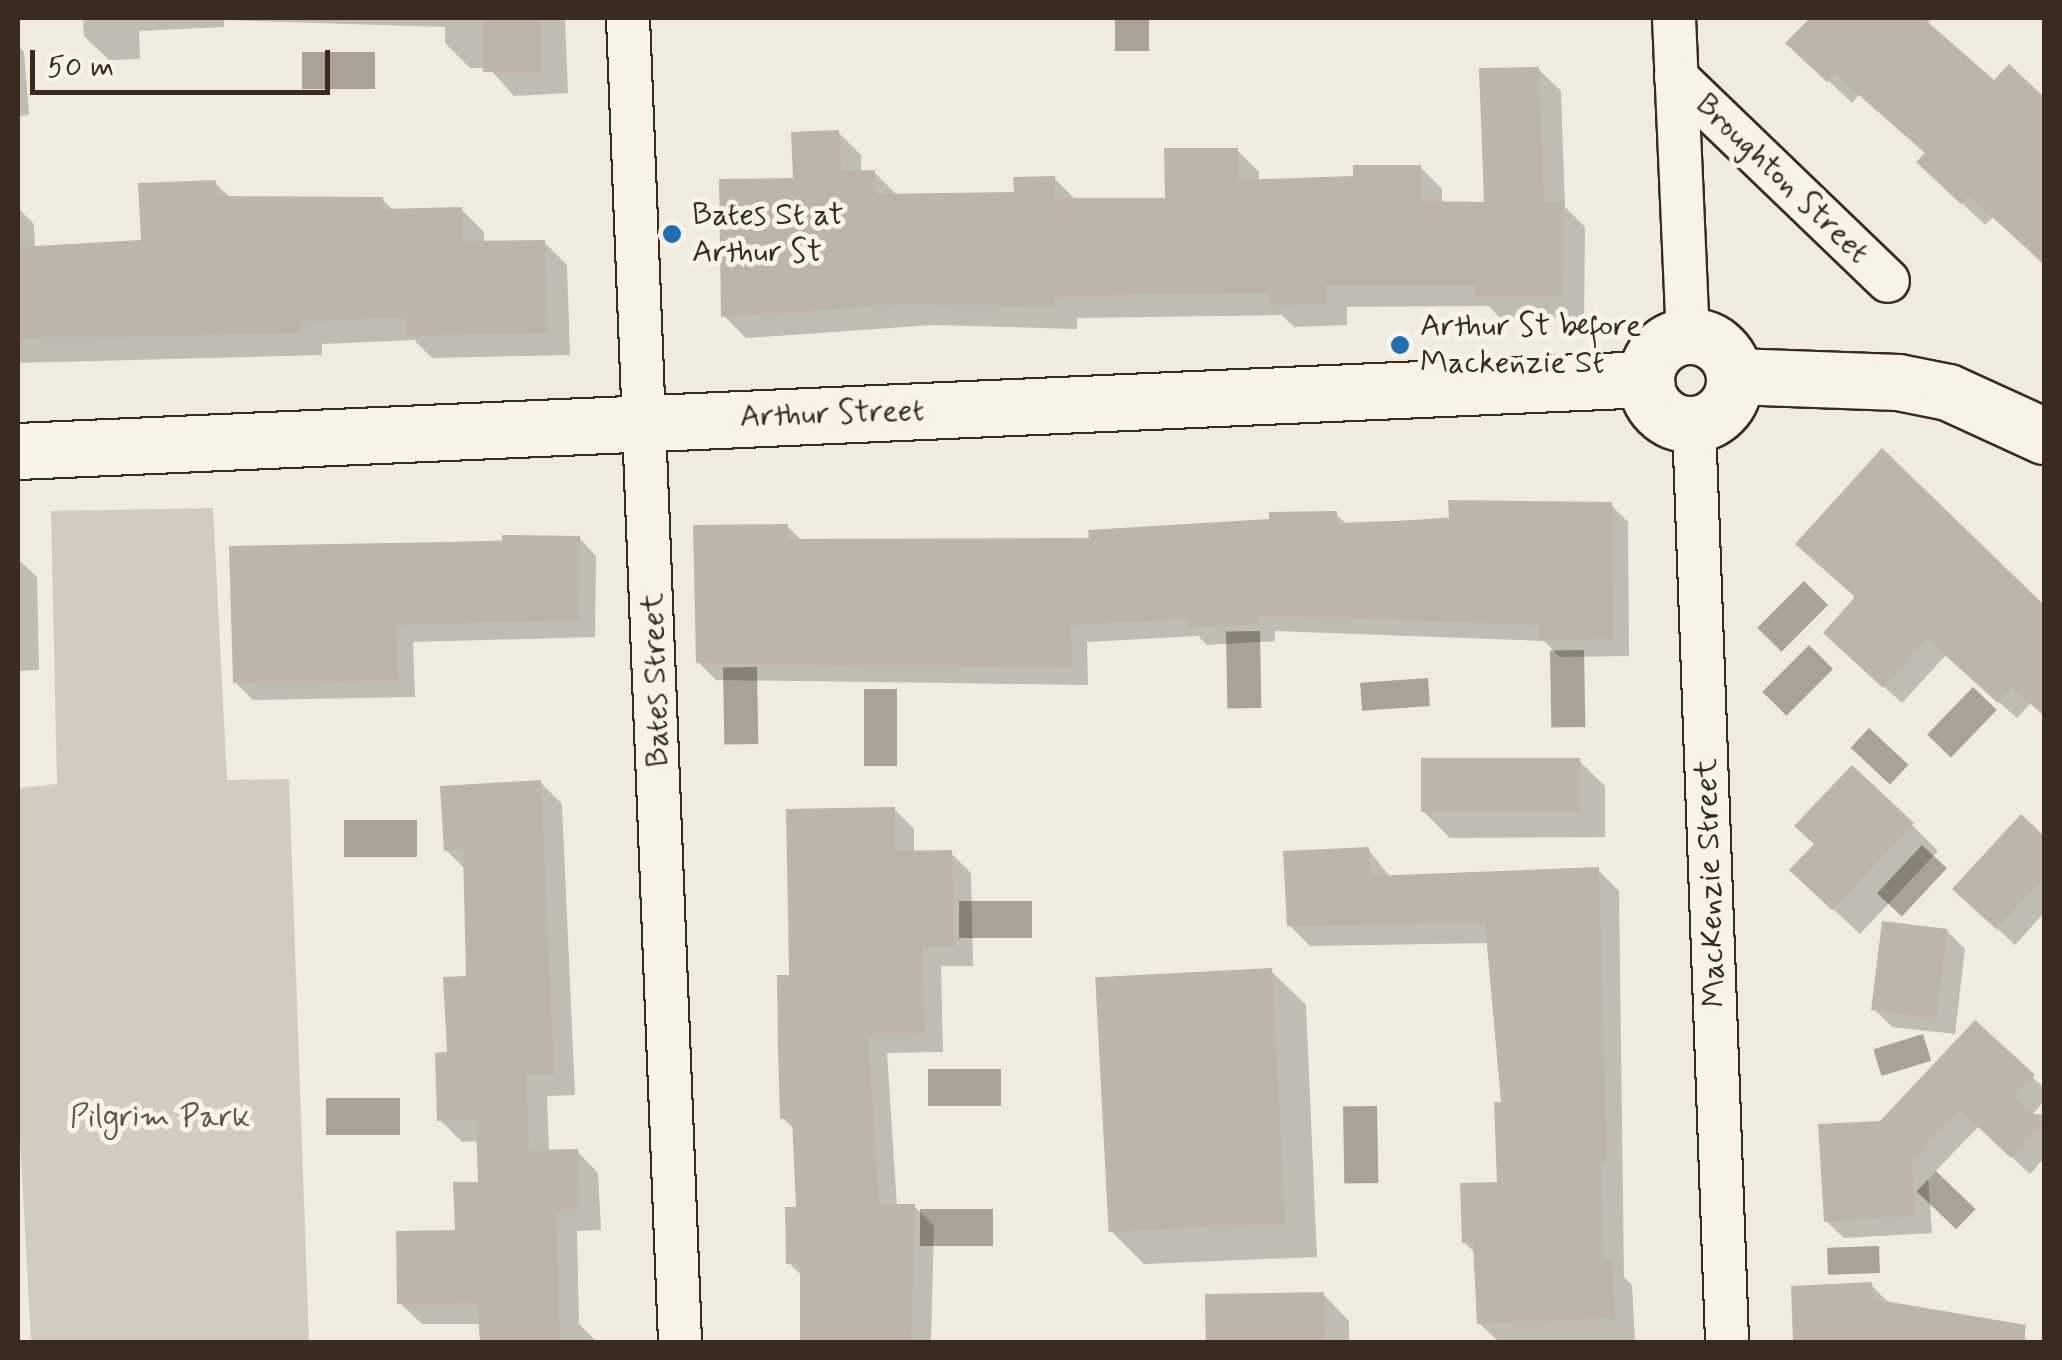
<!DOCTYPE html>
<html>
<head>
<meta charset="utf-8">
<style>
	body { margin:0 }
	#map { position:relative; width:2062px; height:1360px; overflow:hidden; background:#efebe0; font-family:Mynerve,sans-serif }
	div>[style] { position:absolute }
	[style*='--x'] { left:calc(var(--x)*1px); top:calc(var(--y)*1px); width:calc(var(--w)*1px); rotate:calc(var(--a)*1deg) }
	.green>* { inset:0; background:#d1cbc0 }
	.water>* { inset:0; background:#aaa296; transform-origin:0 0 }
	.shadow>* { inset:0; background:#0003 }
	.building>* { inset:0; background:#bdb5aa; transform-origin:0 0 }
	.roads { filter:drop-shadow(2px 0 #3b2a1e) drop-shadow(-2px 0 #3b2a1e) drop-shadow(0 2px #3b2a1e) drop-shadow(0 -2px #3b2a1e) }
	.minor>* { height:42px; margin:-21px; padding:0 21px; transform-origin:21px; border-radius:21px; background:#f7f3e8 }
	.major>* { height:55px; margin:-27.5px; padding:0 27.5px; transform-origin:27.5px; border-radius:27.5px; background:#f7f3e8 }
	.major>.ring { margin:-27.5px; padding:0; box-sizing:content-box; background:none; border:55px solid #f7f3e8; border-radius:50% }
	.dots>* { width:28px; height:28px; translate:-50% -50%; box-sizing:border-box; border:5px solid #f7f3e8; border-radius:50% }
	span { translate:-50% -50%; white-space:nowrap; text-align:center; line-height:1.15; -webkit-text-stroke:10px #f7f3e8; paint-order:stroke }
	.street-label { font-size:32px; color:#3b2a1e }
	.poi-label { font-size:32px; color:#3b2a1e }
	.left { translate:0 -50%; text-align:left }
	.park-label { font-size:32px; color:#605246 }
	.frame { position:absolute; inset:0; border:20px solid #3b2a1e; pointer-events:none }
	.scale { position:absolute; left:30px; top:50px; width:300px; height:45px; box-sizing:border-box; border:5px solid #3b2a1e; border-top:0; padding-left:12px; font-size:30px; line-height:35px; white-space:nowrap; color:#3b2a1e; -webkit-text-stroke:8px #f7f3e8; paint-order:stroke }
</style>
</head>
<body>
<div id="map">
	<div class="green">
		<i style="clip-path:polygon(213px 508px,227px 780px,289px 779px,309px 1342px,31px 1342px,18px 1101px,18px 788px,57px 784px,51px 511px)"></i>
	</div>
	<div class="water">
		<i style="left:1115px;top:18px;width:34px;height:33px"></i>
		<i style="left:302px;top:52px;width:73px;height:37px"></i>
		<i style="left:1804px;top:581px;width:34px;height:66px;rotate:45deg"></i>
		<i style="left:1260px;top:631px;width:77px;height:34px;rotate:89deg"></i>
		<i style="left:1809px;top:645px;width:34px;height:66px;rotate:45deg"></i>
		<i style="left:1584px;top:650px;width:77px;height:34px;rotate:89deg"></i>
		<i style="left:757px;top:667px;width:77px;height:34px;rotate:89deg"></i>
		<i style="left:1428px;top:678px;width:28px;height:68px;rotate:86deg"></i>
		<i style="left:1973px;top:687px;width:33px;height:66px;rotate:44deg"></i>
		<i style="left:864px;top:689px;width:33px;height:77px"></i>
		<i style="left:1869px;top:728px;width:54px;height:27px;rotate:43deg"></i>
		<i style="left:344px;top:820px;width:73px;height:37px"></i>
		<i style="left:1922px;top:845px;width:34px;height:66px;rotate:43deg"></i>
		<i style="left:1032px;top:901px;width:37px;height:73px;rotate:90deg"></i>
		<i style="left:1923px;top:1034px;width:28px;height:52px;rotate:73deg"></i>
		<i style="left:928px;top:1069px;width:73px;height:37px"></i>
		<i style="left:400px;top:1098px;width:37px;height:74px;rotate:90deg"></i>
		<i style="left:1377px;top:1106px;width:77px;height:34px;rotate:89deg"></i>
		<i style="left:1936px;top:1171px;width:55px;height:28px;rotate:44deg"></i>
		<i style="left:993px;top:1209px;width:37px;height:73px;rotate:90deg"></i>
		<i style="left:1879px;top:1246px;width:27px;height:52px;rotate:88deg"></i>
	</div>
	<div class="shadow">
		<i style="clip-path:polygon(83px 18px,565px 18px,568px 93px,514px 96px,489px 68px,470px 68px,445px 43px,445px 27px,224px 20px,224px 27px,139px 31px,140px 59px,109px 60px,84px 36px)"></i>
		<i style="clip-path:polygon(1813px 18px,1933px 18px,1927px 24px,1994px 83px,2009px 67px,2044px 100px,2044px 265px,1993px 217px,1985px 225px,1943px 185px,1927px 154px,1859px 95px,1852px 103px,1789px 43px)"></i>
		<i style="clip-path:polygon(18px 45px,24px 52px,29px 115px,18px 116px)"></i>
		<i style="clip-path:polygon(1538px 69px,1561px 91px,1565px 207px,1585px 227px,1584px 318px,1499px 317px,1489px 306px,1347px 307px,1347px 325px,1294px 327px,1282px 315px,1077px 318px,1077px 329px,932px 325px,746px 338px,724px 316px,795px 180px,838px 132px,861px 155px,861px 172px,874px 172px,898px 196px,1016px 194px,1054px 178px,1076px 200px,1168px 200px,1237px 150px,1259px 172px,1259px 182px,1356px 178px,1420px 167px,1442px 189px,1442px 204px,1487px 204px)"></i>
		<i style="clip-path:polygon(215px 183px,232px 199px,382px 199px,394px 211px,461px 209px,484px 232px,484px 243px,544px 242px,567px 265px,570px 355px,432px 358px,414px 340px,322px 344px,322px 355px,18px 363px,18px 208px,34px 224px,35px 248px,143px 242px)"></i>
		<i style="clip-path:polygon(1882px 452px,2044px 606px,2044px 715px,2031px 703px,2017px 718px,1946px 655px,1902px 703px,1843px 650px)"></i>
		<i style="clip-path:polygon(1611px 505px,1628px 522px,1629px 656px,1560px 657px,1544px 641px,1275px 631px,1275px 641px,1207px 645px,1198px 636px,1087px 642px,1088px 685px,716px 680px,698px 662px,787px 526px,802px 541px,1091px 541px,1336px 514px,1347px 525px)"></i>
		<i style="clip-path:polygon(579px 538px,596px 556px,595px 637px,413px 642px,415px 697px,253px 700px,235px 682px,231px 549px)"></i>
		<i style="clip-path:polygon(18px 559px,37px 577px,39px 670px,18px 671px)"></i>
		<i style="clip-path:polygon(1578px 760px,1605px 786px,1605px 837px,1450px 838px,1424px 812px)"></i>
		<i style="clip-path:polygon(540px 782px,562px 804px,575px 1095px,547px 1096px,549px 1152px,577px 1151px,598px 1173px,601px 1230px,577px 1231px,579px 1324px,597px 1342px,482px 1342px,481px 1324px,422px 1324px,400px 1303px,457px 1233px,481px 1184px,479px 1141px,462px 1142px,440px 1120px,469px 978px,466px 870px,446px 850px)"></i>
		<i style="clip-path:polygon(894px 809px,914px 829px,914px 853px,951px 853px,971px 873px,973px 966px,941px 966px,943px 1052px,887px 1053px,897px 1207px,914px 1206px,934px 1226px,931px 1342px,802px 1342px,802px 1276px,789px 1263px,799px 1209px,795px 1130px,783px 1118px,792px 977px)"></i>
		<i style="clip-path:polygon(2021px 818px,2044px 839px,2044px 913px,2015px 945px,1973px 906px)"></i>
		<i style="clip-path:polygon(1912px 825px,1938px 851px,1860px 934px,1819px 896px)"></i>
		<i style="clip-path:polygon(1368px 849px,1390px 877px,1598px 870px,1619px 891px,1624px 1277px,1632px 1285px,1635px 1342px,1499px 1342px,1479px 1323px,1476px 1254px,1464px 1242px,1499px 1185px,1504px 1104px,1490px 943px,1310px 946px,1289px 925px)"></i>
		<i style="clip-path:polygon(1947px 931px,1965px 949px,1955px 1034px,1892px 1027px,1874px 1009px)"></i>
		<i style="clip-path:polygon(1271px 971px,1306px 1005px,1317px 1257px,1144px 1264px,1110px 1230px)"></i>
		<i style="clip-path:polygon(1975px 1023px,2044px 1088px,2044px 1101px,2033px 1114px,2044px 1114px,2044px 1158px,2030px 1174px,1979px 1126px,1928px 1179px,1932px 1233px,1844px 1238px,1826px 1221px,1881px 1124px)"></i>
		<i style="clip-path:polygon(1871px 1285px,1891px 1305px,2012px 1325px,2029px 1342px,1796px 1342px,1794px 1288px)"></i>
		<i style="clip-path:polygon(1323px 1294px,1349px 1321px,1349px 1342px,1209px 1342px,1208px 1297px)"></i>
	</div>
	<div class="building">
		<i style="left:483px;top:18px;width:58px;height:54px"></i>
		<i style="clip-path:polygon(1810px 18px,1923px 18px,1994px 80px,2009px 64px,2044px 97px,2044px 263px,1968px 196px,1961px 204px,1916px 162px,1925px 153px,1835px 74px,1827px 82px,1785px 43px)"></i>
		<i style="clip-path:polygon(1539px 67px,1544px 202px,1564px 202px,1563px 296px,1474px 296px,1475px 285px,1326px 285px,1326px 303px,1269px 306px,1269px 293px,1148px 294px,1055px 297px,1055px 308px,909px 304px,721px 317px,719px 179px,793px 178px,791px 132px,839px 130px,841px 171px,875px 170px,876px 194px,1014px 192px,1013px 177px,1055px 176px,1055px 198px,1165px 198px,1164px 148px,1238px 148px,1238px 180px,1353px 176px,1353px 165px,1421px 165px,1421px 201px,1484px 202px,1479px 68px)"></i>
		<i style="clip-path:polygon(216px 180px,217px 196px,383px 197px,384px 209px,462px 207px,463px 241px,545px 240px,548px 333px,407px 336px,406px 317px,300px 322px,300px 333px,18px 339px,18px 247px,141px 240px,138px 183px)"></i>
		<i style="clip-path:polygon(1882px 448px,2044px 605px,2044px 716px,2012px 687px,1998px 703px,1927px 639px,1883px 688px,1823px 633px,1855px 597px,1795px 544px)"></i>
		<i style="clip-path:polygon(1448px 500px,1612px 502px,1613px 639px,1539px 640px,1539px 625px,1258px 615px,1259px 624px,1187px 628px,1186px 619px,1071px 625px,1072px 668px,696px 663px,693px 525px,788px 524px,788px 539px,1089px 538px,1088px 530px,1269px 519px,1269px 512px,1337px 511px,1337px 523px,1449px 519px)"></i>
		<i style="clip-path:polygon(502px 535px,580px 536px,579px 620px,396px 625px,398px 680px,233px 683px,229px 546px,502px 541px)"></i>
		<i style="left:1580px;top:758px;width:54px;height:159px;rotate:90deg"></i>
		<i style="clip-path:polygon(1852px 765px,1914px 823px,1832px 910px,1789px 870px,1814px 844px,1794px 826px)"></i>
		<i style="clip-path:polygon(541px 780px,554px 1075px,526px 1075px,529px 1150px,578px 1149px,580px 1209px,556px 1210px,560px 1342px,480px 1342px,477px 1303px,397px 1304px,396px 1231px,455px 1230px,453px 1182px,478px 1182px,476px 1120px,437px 1121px,435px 1053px,447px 1052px,443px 977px,466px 976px,463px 850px,444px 851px,440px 786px)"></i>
		<i style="clip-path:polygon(895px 807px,895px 851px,952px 850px,954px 947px,922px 947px,925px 1033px,868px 1034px,879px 1204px,915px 1204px,911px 1342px,800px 1342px,800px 1264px,786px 1264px,785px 1207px,796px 1207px,792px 1119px,780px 1119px,778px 1049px,777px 975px,789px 975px,786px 809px)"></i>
		<i style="clip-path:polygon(2021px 814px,2044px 836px,2044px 877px,1996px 929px,1952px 889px)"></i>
		<i style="clip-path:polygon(1369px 847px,1371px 876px,1599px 867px,1607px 1162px,1601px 1162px,1604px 1262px,1612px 1261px,1615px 1318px,1477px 1324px,1473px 1243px,1462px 1243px,1460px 1183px,1497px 1182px,1494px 1102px,1501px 1102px,1485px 923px,1287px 926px,1283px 851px)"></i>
		<i style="left:1882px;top:921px;width:66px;height:90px;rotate:7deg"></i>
		<i style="left:1272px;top:968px;width:255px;height:177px;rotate:87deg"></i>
		<i style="clip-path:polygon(1975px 1020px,2035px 1075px,2015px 1097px,2043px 1123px,2011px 1158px,1960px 1110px,1912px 1161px,1915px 1216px,1824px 1222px,1818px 1124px,1880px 1121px)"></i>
		<i style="clip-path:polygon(1872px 1282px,1873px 1299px,2026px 1325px,2024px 1342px,1793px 1342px,1791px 1286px)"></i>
		<i style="left:1324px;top:1292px;width:50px;height:119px;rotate:89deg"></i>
	</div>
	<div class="roads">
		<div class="minor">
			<i style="--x:628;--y:18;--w:1325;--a:87.75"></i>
			<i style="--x:1674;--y:18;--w:318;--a:87.5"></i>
			<i style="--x:1676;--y:77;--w:294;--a:43.9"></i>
			<i style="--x:1694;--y:423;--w:920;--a:87.94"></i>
		</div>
		<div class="major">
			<i class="ring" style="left:1646px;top:336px;width:33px;height:33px"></i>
			<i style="--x:1734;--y:376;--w:164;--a:2.1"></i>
			<i style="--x:1898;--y:382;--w:51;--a:11.3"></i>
			<i style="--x:1948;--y:392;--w:106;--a:24.6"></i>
			<i style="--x:18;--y:451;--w:1630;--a:-2.53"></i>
		</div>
	</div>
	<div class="dots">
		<i style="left:672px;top:234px;background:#1f6fb2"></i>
		<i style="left:1400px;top:345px;background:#1f6fb2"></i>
	</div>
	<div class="street-label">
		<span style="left:1782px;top:179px;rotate:44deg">Broughton Street</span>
		<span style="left:832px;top:414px;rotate:-2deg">Arthur Street</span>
		<span style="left:656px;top:680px;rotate:-92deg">Bates Street</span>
		<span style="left:1711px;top:883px;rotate:-92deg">MacKenzie Street</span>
	</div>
	<div class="poi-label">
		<span class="left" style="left:692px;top:234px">Bates St at<br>Arthur St</span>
		<span class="left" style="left:1420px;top:345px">Arthur St before<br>Mackenzie St</span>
	</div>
	<div class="park-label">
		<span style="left:160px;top:1117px">Pilgrim Park</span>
	</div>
	<div class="frame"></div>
	<div class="scale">50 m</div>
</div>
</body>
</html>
